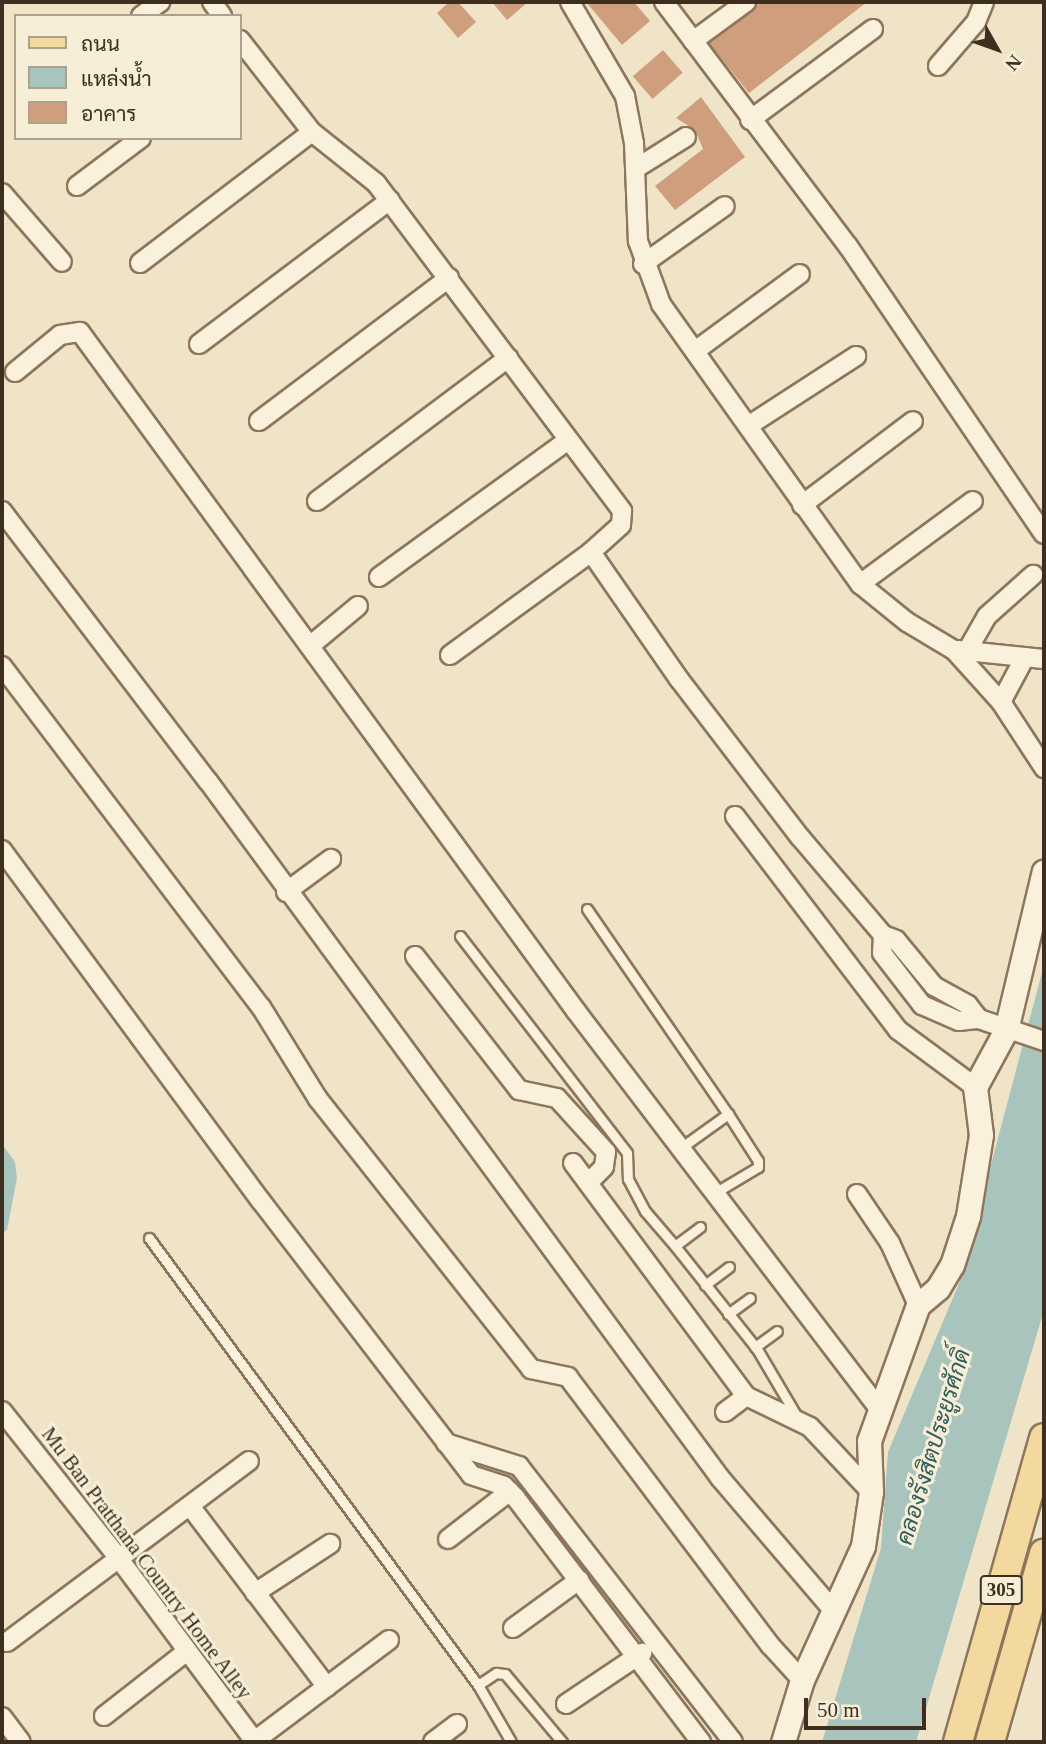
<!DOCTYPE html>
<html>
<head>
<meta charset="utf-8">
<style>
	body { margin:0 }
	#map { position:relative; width:1046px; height:1744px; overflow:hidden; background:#f0e4c8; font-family:"Times New Roman",Sarabun,serif }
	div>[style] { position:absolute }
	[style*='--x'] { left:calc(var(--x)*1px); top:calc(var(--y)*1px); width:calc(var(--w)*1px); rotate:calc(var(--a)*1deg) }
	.water>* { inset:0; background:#a9c4bc }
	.building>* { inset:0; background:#cf9f7d; transform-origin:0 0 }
	.roads { filter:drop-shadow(2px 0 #8d765c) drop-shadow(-2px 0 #8d765c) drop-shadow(0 2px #8d765c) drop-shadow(0 -2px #8d765c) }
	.service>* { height:9px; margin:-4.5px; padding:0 4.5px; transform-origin:4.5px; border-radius:4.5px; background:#faf1dc }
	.minor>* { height:18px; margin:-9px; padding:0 9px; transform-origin:9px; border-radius:9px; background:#faf1dc }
	.tertiary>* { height:23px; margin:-11.5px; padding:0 11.5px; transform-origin:11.5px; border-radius:11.5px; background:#faf1dc }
	.primary>* { height:28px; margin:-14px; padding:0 14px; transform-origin:14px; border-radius:14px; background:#f3d9a0 }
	span { translate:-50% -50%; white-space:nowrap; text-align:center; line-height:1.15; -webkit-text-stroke:6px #f7eed8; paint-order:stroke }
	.shield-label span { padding:2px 5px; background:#f7eed8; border:2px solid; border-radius:5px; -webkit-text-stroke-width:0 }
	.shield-label { font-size:19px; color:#3d2e20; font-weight:700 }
	.street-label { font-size:21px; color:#3d2e20 }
	.water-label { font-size:23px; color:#2f5d5a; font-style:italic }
	.frame { position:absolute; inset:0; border:4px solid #3d2e20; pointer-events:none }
	.legend { position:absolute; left:14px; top:14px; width:228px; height:126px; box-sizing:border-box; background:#f7eed8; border:2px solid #ada18e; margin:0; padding:9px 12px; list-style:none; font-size:21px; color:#3d2e20 }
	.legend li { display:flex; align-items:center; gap:14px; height:35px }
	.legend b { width:35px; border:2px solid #ada18e }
	.north { position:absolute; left:962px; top:14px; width:70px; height:70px; -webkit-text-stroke:5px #f7eed8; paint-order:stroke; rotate:130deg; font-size:19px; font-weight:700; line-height:28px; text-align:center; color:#3d2e20 }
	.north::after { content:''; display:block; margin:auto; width:24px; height:32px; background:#3d2e20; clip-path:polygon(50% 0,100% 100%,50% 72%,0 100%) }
	.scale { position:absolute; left:804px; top:1698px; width:122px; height:32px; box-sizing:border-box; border:4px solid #3d2e20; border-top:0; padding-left:9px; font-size:21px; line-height:24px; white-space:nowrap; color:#3d2e20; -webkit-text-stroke:5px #f7eed8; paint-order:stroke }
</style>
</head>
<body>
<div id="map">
	<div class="water">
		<i style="clip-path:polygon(1044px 965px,1044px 1310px,916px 1742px,822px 1742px,881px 1548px,888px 1452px,960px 1281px)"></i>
		<i style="clip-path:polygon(2px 1144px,15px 1162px,17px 1178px,7px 1230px,2px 1233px)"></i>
	</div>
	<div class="building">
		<i style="clip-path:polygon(449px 2px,458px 2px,476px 22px,458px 38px,437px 13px)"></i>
		<i style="clip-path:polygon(492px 2px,528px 2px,507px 20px)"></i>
		<i style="clip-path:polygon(586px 2px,634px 2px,650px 21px,622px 45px)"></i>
		<i style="clip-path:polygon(757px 2px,867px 2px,749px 93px,709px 43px,753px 11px)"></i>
		<i style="left:663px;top:50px;width:30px;height:40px;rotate:49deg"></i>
		<i style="clip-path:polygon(701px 97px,745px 157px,675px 210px,655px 186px,703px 149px,695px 130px,676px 118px)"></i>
	</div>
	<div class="roads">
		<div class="service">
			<i style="--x:587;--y:909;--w:249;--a:55.5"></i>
			<i style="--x:460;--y:936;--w:274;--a:52.4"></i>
			<i style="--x:627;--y:1153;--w:26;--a:88"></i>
			<i style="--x:628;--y:1179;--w:36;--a:62"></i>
			<i style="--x:645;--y:1211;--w:46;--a:49.4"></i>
			<i style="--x:682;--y:1147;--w:57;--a:-35.7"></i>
			<i style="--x:728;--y:1114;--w:56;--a:57.4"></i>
			<i style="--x:758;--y:1161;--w:6;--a:90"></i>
			<i style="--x:758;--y:1167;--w:49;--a:149.2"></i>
			<i style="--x:700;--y:1227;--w:31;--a:143"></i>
			<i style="--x:675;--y:1246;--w:132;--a:51.5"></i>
			<i style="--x:757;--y:1349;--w:79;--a:59.5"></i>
			<i style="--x:149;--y:1238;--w:555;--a:53.65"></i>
			<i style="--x:478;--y:1685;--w:66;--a:59.9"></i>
			<i style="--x:705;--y:1285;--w:30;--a:-37"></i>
			<i style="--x:728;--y:1314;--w:27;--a:-36"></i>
			<i style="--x:755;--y:1347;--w:27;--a:-36"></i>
			<i style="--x:478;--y:1685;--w:22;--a:-34"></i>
			<i style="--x:496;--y:1673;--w:9;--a:6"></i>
			<i style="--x:505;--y:1674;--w:89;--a:50"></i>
		</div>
		<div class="minor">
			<i style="--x:212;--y:2;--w:17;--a:54"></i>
			<i style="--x:570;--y:2;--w:109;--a:59.7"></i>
			<i style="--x:625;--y:96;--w:48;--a:79.2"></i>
			<i style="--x:634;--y:143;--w:98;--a:87.7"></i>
			<i style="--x:638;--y:241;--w:67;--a:69.9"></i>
			<i style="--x:661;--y:304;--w:344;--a:54.6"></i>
			<i style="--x:860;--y:584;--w:60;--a:39"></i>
			<i style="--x:907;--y:622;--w:55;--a:30.8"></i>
			<i style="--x:954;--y:650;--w:70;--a:47.9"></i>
			<i style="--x:1001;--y:702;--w:79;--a:56.9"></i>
			<i style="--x:664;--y:2;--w:306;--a:53"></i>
			<i style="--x:848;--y:246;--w:348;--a:55.8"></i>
			<i style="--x:141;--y:16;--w:24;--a:-36"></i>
			<i style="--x:240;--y:40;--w:117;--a:52"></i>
			<i style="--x:312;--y:132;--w:82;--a:38.6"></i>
			<i style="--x:376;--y:183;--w:410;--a:53.1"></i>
			<i style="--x:622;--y:511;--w:14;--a:94"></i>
			<i style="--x:621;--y:525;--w:40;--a:138"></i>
			<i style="--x:591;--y:552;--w:155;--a:55.3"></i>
			<i style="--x:679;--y:679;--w:199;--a:52.6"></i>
			<i style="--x:800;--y:837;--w:128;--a:49.7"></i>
			<i style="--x:883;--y:935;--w:14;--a:21"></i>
			<i style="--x:896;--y:940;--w:60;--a:50.4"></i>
			<i style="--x:934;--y:986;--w:39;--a:29"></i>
			<i style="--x:968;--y:1005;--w:18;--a:52"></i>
			<i style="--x:979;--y:1019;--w:69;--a:18.7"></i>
			<i style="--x:693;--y:41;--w:66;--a:-36.3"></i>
			<i style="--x:938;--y:66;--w:58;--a:-49.2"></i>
			<i style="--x:976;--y:22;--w:22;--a:-68"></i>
			<i style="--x:750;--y:120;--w:153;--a:-36.5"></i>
			<i style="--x:635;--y:169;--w:60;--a:-32.1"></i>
			<i style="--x:77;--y:186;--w:80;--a:-36.9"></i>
			<i style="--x:2;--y:193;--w:91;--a:49"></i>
			<i style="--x:140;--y:263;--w:216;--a:-37.3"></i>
			<i style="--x:643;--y:264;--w:100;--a:-35.3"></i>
			<i style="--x:199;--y:344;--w:239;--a:-37"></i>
			<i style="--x:695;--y:351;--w:130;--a:-36.3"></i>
			<i style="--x:15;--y:372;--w:58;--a:-39.4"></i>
			<i style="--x:60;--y:335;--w:20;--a:-9"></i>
			<i style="--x:80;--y:332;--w:841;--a:53.85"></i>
			<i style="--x:576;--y:1011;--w:502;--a:52.7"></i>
			<i style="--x:259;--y:421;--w:238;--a:-37"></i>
			<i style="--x:748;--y:426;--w:129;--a:-32.9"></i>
			<i style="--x:317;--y:501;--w:239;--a:-36.8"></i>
			<i style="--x:802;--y:505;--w:139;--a:-37.1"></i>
			<i style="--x:2;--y:511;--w:340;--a:52.7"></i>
			<i style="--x:208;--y:781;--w:866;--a:53.69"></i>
			<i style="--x:721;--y:1479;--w:172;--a:49.5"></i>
			<i style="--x:379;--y:577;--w:233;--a:-35.9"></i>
			<i style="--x:860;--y:584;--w:140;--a:-36.3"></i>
			<i style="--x:311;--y:645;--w:61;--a:-39.7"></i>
			<i style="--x:957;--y:650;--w:87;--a:5.9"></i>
			<i style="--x:967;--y:651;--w:40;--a:-60.3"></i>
			<i style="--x:987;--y:616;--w:62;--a:-41.7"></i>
			<i style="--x:450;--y:655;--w:175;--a:-36.1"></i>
			<i style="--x:2;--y:666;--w:428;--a:52.8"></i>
			<i style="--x:261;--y:1007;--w:108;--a:58.2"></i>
			<i style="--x:318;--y:1099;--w:344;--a:51.7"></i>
			<i style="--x:531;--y:1369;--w:38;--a:12"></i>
			<i style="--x:568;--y:1377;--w:336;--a:53"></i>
			<i style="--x:770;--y:1645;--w:47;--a:47.6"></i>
			<i style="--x:1001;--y:702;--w:51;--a:-61.9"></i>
			<i style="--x:735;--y:816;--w:269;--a:52.7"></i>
			<i style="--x:898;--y:1030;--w:96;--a:36.5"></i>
			<i style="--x:2;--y:850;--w:436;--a:53.6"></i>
			<i style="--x:261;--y:1201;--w:345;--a:52.5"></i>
			<i style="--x:471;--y:1475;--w:35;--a:18"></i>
			<i style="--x:504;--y:1486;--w:16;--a:45"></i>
			<i style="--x:515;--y:1497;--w:308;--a:52.8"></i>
			<i style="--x:286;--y:892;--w:56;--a:-36.3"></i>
			<i style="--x:883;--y:935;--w:18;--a:93"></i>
			<i style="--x:882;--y:953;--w:66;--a:52.4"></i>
			<i style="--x:922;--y:1005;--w:40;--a:23.4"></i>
			<i style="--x:959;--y:1021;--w:20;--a:-6"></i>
			<i style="--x:415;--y:956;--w:170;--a:52.2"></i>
			<i style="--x:519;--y:1090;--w:39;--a:12"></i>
			<i style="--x:557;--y:1098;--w:73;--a:47.8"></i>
			<i style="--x:606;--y:1152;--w:15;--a:98"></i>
			<i style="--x:604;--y:1167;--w:21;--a:135"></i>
			<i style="--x:573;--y:1163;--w:290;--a:53.4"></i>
			<i style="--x:746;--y:1396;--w:71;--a:25.8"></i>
			<i style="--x:810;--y:1427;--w:89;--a:46.8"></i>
			<i style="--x:857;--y:1194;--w:59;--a:56"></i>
			<i style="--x:890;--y:1243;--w:68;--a:65.7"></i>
			<i style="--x:2;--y:1411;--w:190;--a:51.6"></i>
			<i style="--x:120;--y:1560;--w:227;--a:53.4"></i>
			<i style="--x:725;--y:1412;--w:26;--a:-37"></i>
			<i style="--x:446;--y:1443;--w:77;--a:17.5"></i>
			<i style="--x:519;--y:1466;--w:349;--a:52.2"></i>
			<i style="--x:190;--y:1506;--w:227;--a:52.9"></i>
			<i style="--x:448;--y:1539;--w:78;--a:-37.7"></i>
			<i style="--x:255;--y:1593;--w:90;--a:-33.2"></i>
			<i style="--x:513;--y:1628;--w:82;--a:-36"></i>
			<i style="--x:7;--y:1642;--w:302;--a:-36.8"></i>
			<i style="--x:566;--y:1704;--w:92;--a:-33.9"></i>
			<i style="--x:104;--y:1716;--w:104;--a:-38"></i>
			<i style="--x:2;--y:1717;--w:31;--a:53"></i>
			<i style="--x:253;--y:1742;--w:170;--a:-36.9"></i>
			<i style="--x:433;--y:1742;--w:30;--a:-37"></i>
		</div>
		<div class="tertiary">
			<i style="--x:783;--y:1742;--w:65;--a:-73"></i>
			<i style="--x:802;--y:1680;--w:147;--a:-65.5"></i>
			<i style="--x:863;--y:1546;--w:55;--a:-81.6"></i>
			<i style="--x:871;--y:1492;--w:51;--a:-92.2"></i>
			<i style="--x:869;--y:1441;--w:145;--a:-70.2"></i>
			<i style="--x:918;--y:1305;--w:26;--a:-40"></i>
			<i style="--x:938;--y:1288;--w:27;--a:-59"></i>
			<i style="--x:952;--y:1265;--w:52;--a:-71.9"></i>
			<i style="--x:968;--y:1216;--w:82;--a:-80.9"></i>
			<i style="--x:981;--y:1135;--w:48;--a:-97.1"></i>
			<i style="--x:975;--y:1087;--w:65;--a:-61.5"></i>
			<i style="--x:1006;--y:1030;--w:163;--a:-76.6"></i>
		</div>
		<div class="primary">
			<i style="--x:958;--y:1742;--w:316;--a:-74.2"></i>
			<i style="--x:990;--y:1742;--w:196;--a:-74"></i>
		</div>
	</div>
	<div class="shield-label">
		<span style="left:1001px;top:1590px">305</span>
	</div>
	<div class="street-label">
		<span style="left:147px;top:1563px;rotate:53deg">Mu Ban Pratthana Country Home Alley</span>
	</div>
	<div class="water-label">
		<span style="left:934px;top:1447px;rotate:-73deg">คลองรังสิตประยูรศักดิ์</span>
	</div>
	<div class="frame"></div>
	<ul class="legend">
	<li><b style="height:9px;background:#f3d9a0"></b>ถนน</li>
	<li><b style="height:19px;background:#a9c4bc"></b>แหล่งน้ำ</li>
	<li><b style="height:19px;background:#cf9f7d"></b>อาคาร</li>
	</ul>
	<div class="north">N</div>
	<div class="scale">50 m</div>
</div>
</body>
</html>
